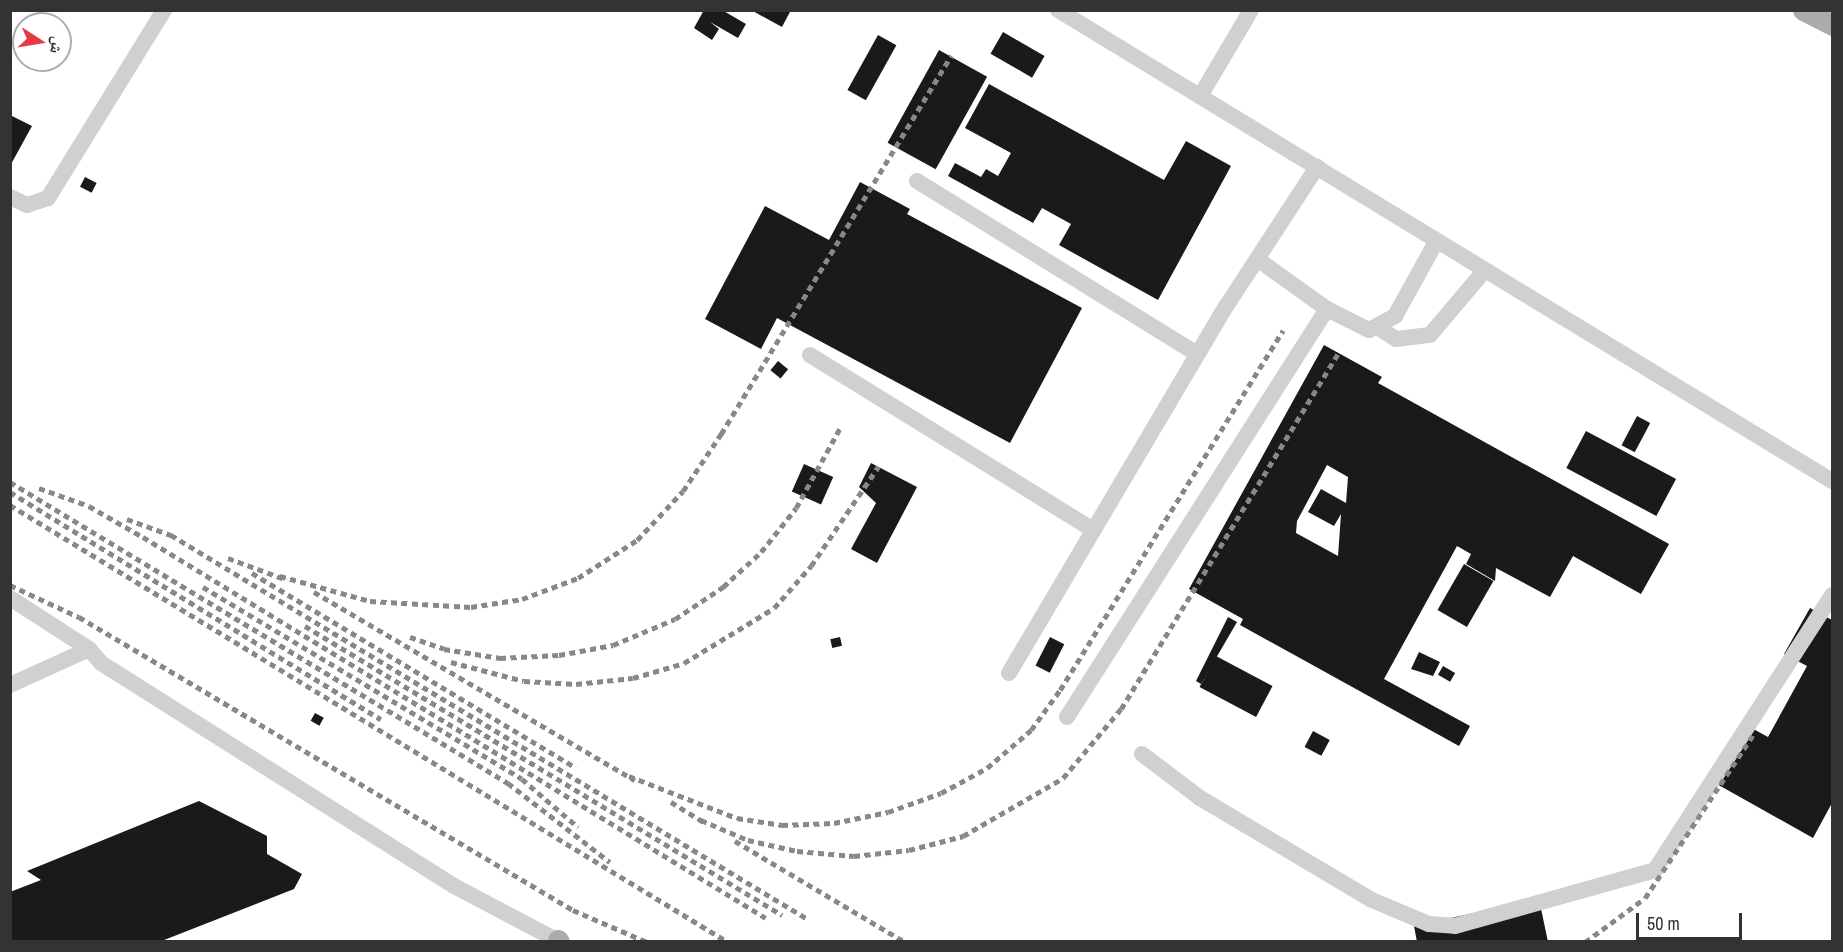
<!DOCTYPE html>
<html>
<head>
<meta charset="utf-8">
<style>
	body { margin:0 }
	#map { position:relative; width:1843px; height:952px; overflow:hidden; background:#fff; font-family:"Archivo Narrow","Noto Naskh Arabic",sans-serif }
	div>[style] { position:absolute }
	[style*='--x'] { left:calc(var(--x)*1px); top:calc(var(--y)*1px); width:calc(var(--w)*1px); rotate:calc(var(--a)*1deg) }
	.building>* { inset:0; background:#1a1a1a; transform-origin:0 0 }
	.minor>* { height:16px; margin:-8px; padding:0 8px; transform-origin:8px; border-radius:8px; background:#d0d0d0 }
	.major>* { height:21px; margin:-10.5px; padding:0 10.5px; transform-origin:10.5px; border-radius:10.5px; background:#ababab }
	.rail>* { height:4.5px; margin-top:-2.25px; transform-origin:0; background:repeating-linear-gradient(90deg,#888 0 6px,transparent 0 10.5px) }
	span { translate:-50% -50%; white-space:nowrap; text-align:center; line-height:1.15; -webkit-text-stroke:6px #fff; paint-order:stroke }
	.frame { position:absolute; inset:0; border:12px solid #333; pointer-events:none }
	.north { position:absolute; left:12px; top:12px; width:60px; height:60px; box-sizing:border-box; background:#fff; border:2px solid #adadad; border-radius:50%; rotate:102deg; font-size:16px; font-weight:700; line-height:24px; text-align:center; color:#333 }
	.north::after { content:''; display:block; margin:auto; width:21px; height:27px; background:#e63946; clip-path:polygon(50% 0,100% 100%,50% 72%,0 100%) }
	.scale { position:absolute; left:1636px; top:913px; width:106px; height:27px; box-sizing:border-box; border:3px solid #333; border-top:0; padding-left:8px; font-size:18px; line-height:21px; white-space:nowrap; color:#333; -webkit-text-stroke:4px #fff; paint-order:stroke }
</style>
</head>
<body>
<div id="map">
	<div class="building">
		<i style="clip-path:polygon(704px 10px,722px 10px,746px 24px,738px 38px,710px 22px,719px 29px,712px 40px,694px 28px)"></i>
		<i style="clip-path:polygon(751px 10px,791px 10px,782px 27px)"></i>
		<i style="left:1003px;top:32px;width:48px;height:25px;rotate:30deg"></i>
		<i style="left:878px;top:35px;width:21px;height:63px;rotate:29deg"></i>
		<i style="left:939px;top:50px;width:55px;height:106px;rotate:29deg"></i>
		<i style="clip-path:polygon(989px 84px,1164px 180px,1186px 141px,1231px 166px,1158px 300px,1059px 245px,1071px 224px,1042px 208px,1033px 223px,948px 176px,955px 163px,981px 177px,986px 169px,998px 176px,1011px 153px,965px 128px)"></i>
		<i style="clip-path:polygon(10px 115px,32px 126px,10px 166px)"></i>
		<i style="left:85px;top:177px;width:13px;height:11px;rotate:27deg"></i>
		<i style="clip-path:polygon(860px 182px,910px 209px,907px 214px,1082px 308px,1010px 443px,777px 318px,761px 349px,705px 319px,765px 206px,829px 240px)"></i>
		<i style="clip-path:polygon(evenodd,1324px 345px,1382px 377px,1378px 383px,1669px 544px,1641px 594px,1573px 556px,1550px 597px,1496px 568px,1495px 581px,1466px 564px,1471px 554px,1457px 546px,1384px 679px,1470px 726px,1459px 746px,1240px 625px,1243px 619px,1189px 589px,1324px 345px,1327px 465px,1348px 477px,1346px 503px,1321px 489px,1308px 512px,1334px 526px,1341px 514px,1338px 556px,1296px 533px,1297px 521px,1327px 465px)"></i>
		<i style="left:778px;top:361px;width:13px;height:12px;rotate:39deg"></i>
		<i style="left:1637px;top:416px;width:15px;height:33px;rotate:28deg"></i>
		<i style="left:1586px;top:431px;width:102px;height:42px;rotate:28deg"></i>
		<i style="clip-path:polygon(871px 463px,917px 487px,877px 563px,851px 549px,876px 503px,859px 487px)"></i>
		<i style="left:804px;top:464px;width:32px;height:30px;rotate:24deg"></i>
		<i style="left:1464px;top:564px;width:34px;height:53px;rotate:30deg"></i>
		<i style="clip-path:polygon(1810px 608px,1832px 620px,1832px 803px,1813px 838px,1715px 783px,1746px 725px,1768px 737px,1807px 666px,1784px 654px)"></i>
		<i style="clip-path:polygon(1228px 617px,1237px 622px,1201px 684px,1196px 681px)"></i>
		<i style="left:840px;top:637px;width:9px;height:10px;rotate:77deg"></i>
		<i style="left:1050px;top:637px;width:16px;height:32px;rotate:27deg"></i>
		<i style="clip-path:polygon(1419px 652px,1440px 662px,1433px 676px,1411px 669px)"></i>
		<i style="left:1216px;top:656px;width:64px;height:35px;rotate:28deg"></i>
		<i style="left:1443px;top:666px;width:14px;height:10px;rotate:30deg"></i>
		<i style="left:315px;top:713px;width:10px;height:9px;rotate:29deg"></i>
		<i style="left:1313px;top:731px;width:19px;height:18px;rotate:28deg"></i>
		<i style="clip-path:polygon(199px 801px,267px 836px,267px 854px,302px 874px,294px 889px,159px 942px,10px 942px,10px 892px,41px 880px,27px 871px)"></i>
		<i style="clip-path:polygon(1539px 899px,1548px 942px,1417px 942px,1414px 926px)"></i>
	</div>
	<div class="minor">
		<i style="--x:1058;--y:10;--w:906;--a:31.32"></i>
		<i style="--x:1202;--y:93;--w:96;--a:-59.4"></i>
		<i style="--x:917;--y:181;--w:329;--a:31.7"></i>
		<i style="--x:10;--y:197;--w:19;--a:25"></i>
		<i style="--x:27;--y:205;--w:22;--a:-18"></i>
		<i style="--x:48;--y:198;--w:221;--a:-58.3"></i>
		<i style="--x:1257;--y:259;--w:86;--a:35.5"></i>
		<i style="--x:1327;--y:309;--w:47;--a:26.6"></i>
		<i style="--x:1369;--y:330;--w:30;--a:-28"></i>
		<i style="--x:1395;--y:316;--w:85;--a:-61"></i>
		<i style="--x:1380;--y:329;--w:19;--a:32"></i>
		<i style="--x:1396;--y:339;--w:34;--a:-7"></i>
		<i style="--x:1430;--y:335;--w:84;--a:-49.8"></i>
		<i style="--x:810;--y:355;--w:333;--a:31.7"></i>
		<i style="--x:10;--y:598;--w:94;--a:32.8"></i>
		<i style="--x:89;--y:649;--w:18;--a:49"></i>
		<i style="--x:101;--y:663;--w:418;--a:32.3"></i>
		<i style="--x:454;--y:886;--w:120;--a:27.8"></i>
		<i style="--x:1009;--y:673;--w:428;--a:-59.4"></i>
		<i style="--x:1227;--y:305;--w:165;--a:-56.9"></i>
		<i style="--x:10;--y:685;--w:87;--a:-24.5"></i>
		<i style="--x:1067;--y:717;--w:484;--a:-57.5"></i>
		<i style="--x:1142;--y:754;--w:73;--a:37.2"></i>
		<i style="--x:1200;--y:798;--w:200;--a:30.7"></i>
		<i style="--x:1372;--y:900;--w:62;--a:22.8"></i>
		<i style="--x:1429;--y:924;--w:26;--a:4"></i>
		<i style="--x:1455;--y:926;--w:208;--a:-15.6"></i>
		<i style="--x:1655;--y:870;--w:327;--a:-57.2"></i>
	</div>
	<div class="major">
		<i style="--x:1803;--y:10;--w:33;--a:27"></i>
		<i style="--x:558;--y:940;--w:2;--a:63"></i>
	</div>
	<div class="rail">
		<i style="--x:10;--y:482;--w:582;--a:31.15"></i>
		<i style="--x:508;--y:783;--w:129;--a:37.8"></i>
		<i style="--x:39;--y:488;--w:53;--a:19.8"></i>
		<i style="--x:89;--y:506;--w:62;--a:29.9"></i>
		<i style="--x:143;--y:537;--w:730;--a:31.45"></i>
		<i style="--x:10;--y:492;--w:435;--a:31.5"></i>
		<i style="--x:10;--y:505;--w:841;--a:31.33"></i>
		<i style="--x:127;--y:519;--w:47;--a:20"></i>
		<i style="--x:171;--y:535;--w:742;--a:31.1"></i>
		<i style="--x:228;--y:558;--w:63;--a:20.4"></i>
		<i style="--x:252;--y:573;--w:378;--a:31"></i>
		<i style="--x:280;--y:576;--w:93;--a:15.5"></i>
		<i style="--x:370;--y:601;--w:101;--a:3.4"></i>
		<i style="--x:471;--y:607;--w:52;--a:-8.9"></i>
		<i style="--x:522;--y:599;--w:60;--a:-20.6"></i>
		<i style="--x:578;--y:578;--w:70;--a:-32.8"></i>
		<i style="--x:637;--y:540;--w:67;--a:-46.8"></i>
		<i style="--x:683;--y:491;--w:69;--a:-56.3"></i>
		<i style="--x:721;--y:434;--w:443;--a:-58.7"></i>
		<i style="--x:10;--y:585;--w:76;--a:24.9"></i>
		<i style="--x:79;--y:617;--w:574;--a:30.67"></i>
		<i style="--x:573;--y:910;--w:81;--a:23.4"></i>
		<i style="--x:203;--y:587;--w:372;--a:31"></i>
		<i style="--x:522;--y:779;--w:74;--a:40.6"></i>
		<i style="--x:314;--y:592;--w:372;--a:30.4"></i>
		<i style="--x:305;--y:626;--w:558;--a:31.21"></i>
		<i style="--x:410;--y:637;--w:36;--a:19"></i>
		<i style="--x:444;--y:649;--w:57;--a:9.1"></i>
		<i style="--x:500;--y:658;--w:59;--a:-2.9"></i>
		<i style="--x:559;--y:655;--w:55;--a:-10.5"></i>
		<i style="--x:613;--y:645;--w:67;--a:-22.8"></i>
		<i style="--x:675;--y:619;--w:58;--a:-33.7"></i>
		<i style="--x:723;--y:587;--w:52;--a:-42.6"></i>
		<i style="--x:761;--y:552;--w:56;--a:-51.5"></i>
		<i style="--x:796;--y:508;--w:94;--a:-61.2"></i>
		<i style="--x:451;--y:662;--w:75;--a:14.6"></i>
		<i style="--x:524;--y:681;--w:52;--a:3.3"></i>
		<i style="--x:576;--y:684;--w:57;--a:-6"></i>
		<i style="--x:633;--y:678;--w:53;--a:-16.4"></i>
		<i style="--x:684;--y:663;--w:105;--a:-31.4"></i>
		<i style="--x:774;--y:608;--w:56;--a:-48.6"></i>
		<i style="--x:811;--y:566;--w:120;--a:-55.9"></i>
		<i style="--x:629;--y:776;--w:116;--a:21.3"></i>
		<i style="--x:737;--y:818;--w:46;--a:8.8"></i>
		<i style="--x:782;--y:825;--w:52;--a:-2.2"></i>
		<i style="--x:834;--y:823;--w:55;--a:-11.5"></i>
		<i style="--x:888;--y:812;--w:56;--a:-19.7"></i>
		<i style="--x:941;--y:793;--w:52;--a:-28.5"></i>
		<i style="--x:987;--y:768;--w:58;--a:-40.8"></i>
		<i style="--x:1031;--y:730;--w:49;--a:-54.1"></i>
		<i style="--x:1060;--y:690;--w:423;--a:-58.2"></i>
		<i style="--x:671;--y:802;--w:42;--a:31.4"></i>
		<i style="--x:701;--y:820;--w:51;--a:23.1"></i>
		<i style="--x:748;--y:840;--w:50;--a:12.7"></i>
		<i style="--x:797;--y:851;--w:57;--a:5"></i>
		<i style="--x:854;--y:856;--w:55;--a:-6.2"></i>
		<i style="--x:909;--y:850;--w:56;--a:-14.5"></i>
		<i style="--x:963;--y:836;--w:116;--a:-30.1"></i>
		<i style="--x:1063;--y:778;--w:90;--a:-50"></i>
		<i style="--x:1121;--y:709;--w:417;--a:-58.6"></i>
		<i style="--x:735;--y:841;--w:198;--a:30.7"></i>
		<i style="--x:1585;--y:942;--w:74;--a:-36.3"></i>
		<i style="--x:1645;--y:898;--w:196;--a:-56.5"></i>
	</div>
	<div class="frame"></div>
	<div class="north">ش</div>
	<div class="scale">50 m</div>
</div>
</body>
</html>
